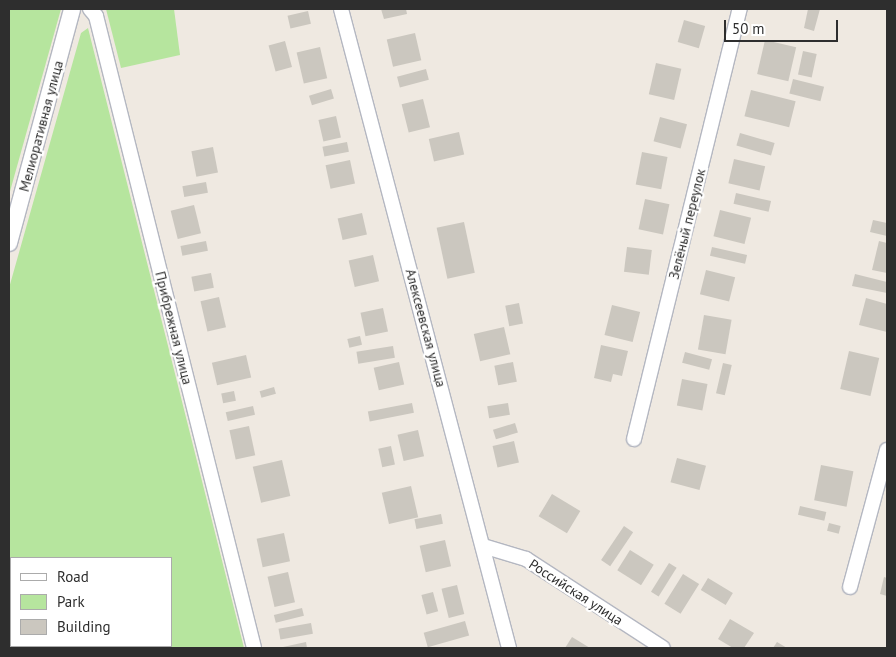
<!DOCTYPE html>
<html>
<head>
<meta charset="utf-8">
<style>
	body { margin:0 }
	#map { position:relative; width:896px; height:657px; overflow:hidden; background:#efe9e1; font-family:"PT Sans",sans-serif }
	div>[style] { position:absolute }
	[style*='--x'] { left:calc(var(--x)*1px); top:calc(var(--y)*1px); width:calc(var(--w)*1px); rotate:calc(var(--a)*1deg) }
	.green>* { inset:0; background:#b6e59e }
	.building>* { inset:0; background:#cbc7bf; transform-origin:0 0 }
	.roads { filter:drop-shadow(1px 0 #b4b7c1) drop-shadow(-1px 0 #b4b7c1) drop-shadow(0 1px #b4b7c1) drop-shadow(0 -1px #b4b7c1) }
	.minor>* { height:14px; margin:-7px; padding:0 7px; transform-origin:7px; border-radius:7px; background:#fff }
	.tertiary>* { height:16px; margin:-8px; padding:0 8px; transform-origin:8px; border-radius:8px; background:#fff }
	span { translate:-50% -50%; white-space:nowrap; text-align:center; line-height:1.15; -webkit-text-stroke:4.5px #fff; paint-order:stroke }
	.street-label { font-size:14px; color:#2e2e2e }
	.frame { position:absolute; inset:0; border:10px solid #2e2e2e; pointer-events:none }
	.legend { position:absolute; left:10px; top:557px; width:162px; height:90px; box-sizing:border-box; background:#fff; border:1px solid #ababab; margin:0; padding:6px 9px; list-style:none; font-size:15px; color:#2e2e2e }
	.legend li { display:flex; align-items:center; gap:10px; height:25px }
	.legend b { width:25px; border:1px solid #ababab }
	.scale { position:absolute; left:724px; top:20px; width:114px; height:22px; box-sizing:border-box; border:2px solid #2e2e2e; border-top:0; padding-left:6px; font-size:15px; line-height:18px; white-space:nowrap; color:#2e2e2e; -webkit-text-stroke:4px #fff; paint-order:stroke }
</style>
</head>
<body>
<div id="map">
	<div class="green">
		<i style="clip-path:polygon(9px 9px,61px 9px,9px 195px)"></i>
		<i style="clip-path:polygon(106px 9px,174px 9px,180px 55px,121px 68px)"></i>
		<i style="clip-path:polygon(evenodd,88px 28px,241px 636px,244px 648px,9px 648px,9px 288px,81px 33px,88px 28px,11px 558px,171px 558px,171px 646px,11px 646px,11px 558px)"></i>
	</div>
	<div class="building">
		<i style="clip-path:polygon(381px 9px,406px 9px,407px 14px,384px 19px)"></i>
		<i style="clip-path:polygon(808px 9px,820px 9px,814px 31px,804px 28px)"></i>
		<i style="left:308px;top:11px;width:13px;height:21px;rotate:77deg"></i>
		<i style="left:684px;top:20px;width:22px;height:23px;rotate:16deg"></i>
		<i style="left:415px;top:33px;width:28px;height:29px;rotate:77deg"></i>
		<i style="left:765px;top:40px;width:32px;height:35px;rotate:13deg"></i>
		<i style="left:285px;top:41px;width:27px;height:17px;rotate:75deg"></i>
		<i style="left:320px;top:47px;width:32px;height:24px;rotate:77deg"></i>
		<i style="left:803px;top:51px;width:14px;height:24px;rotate:12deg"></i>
		<i style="left:656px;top:63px;width:26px;height:32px;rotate:13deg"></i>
		<i style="left:426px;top:69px;width:11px;height:30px;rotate:75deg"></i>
		<i style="left:793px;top:79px;width:32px;height:15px;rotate:14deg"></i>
		<i style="left:331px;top:89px;width:10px;height:23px;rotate:73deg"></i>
		<i style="left:751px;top:90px;width:46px;height:27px;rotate:14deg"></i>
		<i style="left:423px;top:99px;width:29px;height:22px;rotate:76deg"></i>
		<i style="left:336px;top:116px;width:22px;height:18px;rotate:77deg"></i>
		<i style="left:660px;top:117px;width:28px;height:25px;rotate:15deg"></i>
		<i style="left:459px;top:132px;width:23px;height:31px;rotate:77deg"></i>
		<i style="left:740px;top:133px;width:36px;height:13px;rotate:16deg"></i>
		<i style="left:347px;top:142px;width:10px;height:25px;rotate:79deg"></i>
		<i style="left:213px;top:147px;width:26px;height:22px;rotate:79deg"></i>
		<i style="left:642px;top:152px;width:26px;height:33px;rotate:11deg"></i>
		<i style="left:734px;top:159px;width:32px;height:25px;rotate:13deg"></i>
		<i style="left:350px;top:160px;width:24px;height:25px;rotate:78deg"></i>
		<i style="left:206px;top:182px;width:11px;height:24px;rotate:80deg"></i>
		<i style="left:736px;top:193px;width:36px;height:11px;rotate:13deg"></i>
		<i style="left:645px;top:199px;width:25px;height:31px;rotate:12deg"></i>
		<i style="left:194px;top:205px;width:29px;height:24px;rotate:76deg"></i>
		<i style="left:720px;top:210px;width:32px;height:27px;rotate:14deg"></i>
		<i style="left:362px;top:213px;width:22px;height:25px;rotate:77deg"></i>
		<i style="clip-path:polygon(873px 220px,887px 223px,887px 236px,870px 232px)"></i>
		<i style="left:464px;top:222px;width:52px;height:28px;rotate:78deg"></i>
		<i style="left:206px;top:241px;width:10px;height:26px;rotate:79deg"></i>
		<i style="clip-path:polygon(879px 241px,887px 243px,887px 273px,872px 270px)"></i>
		<i style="left:627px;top:247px;width:25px;height:25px;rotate:7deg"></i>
		<i style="left:712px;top:247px;width:36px;height:9px;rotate:13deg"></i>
		<i style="left:373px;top:255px;width:27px;height:25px;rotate:77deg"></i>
		<i style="left:706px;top:270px;width:30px;height:25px;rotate:14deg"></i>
		<i style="left:211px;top:273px;width:15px;height:20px;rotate:79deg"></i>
		<i style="clip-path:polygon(855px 274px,887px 282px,887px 293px,852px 286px)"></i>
		<i style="left:219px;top:297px;width:31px;height:19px;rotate:77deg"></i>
		<i style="clip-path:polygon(866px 298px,887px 304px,887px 332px,859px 325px)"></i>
		<i style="left:519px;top:303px;width:21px;height:14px;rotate:79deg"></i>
		<i style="left:612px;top:305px;width:29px;height:31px;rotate:14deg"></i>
		<i style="left:383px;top:308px;width:24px;height:23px;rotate:78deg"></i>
		<i style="left:704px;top:315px;width:28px;height:35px;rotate:10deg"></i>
		<i style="left:504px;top:327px;width:28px;height:31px;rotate:77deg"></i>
		<i style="left:360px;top:336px;width:9px;height:13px;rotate:77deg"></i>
		<i style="clip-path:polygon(601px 345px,628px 351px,622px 376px,613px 374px,611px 382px,594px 378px)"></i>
		<i style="left:393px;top:346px;width:12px;height:37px;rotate:81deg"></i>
		<i style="left:849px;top:351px;width:31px;height:39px;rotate:13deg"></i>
		<i style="left:685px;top:352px;width:28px;height:11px;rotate:15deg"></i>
		<i style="left:246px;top:355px;width:23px;height:35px;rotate:77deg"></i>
		<i style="left:399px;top:362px;width:23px;height:26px;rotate:77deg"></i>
		<i style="left:513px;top:362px;width:20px;height:19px;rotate:79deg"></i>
		<i style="left:723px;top:363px;width:9px;height:31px;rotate:13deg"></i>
		<i style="left:682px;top:379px;width:26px;height:27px;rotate:11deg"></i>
		<i style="left:274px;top:387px;width:7px;height:15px;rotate:74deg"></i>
		<i style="left:234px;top:391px;width:10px;height:13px;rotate:79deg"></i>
		<i style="left:412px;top:403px;width:10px;height:45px;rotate:79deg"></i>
		<i style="left:508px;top:403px;width:12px;height:21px;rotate:81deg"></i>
		<i style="left:253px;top:406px;width:9px;height:28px;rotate:77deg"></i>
		<i style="left:515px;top:423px;width:10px;height:23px;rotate:73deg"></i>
		<i style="left:249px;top:426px;width:30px;height:20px;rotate:78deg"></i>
		<i style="left:418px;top:430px;width:27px;height:21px;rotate:77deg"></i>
		<i style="left:514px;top:441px;width:22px;height:22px;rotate:77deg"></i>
		<i style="left:391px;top:446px;width:19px;height:13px;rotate:78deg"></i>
		<i style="left:677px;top:458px;width:30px;height:25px;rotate:15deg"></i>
		<i style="left:282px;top:460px;width:37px;height:30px;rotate:77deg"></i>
		<i style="left:821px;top:465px;width:33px;height:36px;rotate:11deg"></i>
		<i style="left:411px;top:486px;width:32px;height:30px;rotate:77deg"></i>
		<i style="left:552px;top:494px;width:33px;height:26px;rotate:31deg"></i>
		<i style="left:800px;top:506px;width:27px;height:9px;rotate:13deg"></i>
		<i style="left:441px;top:514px;width:10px;height:27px;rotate:79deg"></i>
		<i style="left:829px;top:523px;width:12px;height:8px;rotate:14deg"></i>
		<i style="left:624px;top:526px;width:11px;height:41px;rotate:34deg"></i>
		<i style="left:284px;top:533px;width:29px;height:28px;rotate:78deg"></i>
		<i style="left:445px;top:540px;width:27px;height:26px;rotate:77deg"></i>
		<i style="left:630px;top:550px;width:28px;height:24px;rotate:32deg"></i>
		<i style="left:669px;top:563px;width:9px;height:34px;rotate:32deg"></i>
		<i style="left:288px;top:572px;width:31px;height:21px;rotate:77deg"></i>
		<i style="left:683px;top:574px;width:19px;height:35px;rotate:32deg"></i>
		<i style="clip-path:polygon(884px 577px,887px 578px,887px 596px,880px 594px)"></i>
		<i style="left:708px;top:578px;width:29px;height:14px;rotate:31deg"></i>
		<i style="left:457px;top:585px;width:30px;height:16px;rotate:76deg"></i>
		<i style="left:433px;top:592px;width:20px;height:12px;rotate:75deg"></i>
		<i style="left:302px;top:608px;width:8px;height:29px;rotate:76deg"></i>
		<i style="clip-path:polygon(730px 619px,754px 633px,744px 648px,733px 648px,718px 639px)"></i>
		<i style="left:465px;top:621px;width:15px;height:43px;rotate:74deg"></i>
		<i style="left:311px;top:623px;width:11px;height:33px;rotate:80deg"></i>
		<i style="clip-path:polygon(572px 637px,590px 648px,565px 648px)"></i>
		<i style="clip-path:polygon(306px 642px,307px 648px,283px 648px,283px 647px)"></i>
		<i style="clip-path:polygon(777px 642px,787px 648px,773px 648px)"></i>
	</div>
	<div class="roads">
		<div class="minor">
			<i style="--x:90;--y:9;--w:9;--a:49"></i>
			<i style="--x:96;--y:16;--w:651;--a:75.96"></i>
			<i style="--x:341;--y:9;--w:661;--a:75.27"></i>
			<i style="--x:634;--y:439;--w:443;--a:-76.2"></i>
			<i style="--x:483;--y:546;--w:45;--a:16.8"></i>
			<i style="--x:526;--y:559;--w:163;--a:33"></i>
			<i style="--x:850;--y:587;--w:142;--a:-74.9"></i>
		</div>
		<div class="tertiary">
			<i style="--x:9;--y:243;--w:242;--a:-74.9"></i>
		</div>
	</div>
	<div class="street-label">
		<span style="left:41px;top:126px;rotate:-75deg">Мелиоративная улица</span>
		<span style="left:687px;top:224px;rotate:-76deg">Зелёный переулок</span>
		<span style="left:174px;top:328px;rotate:76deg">Прибрежная улица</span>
		<span style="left:426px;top:328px;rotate:75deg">Алексеевская улица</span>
		<span style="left:576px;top:592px;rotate:33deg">Российская улица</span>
	</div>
	<div class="frame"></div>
	<ul class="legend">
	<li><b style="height:6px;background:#fff"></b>Road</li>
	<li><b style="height:14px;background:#b6e59e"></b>Park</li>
	<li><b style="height:14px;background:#cbc7bf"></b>Building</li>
	</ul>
	<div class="scale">50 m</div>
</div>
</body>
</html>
